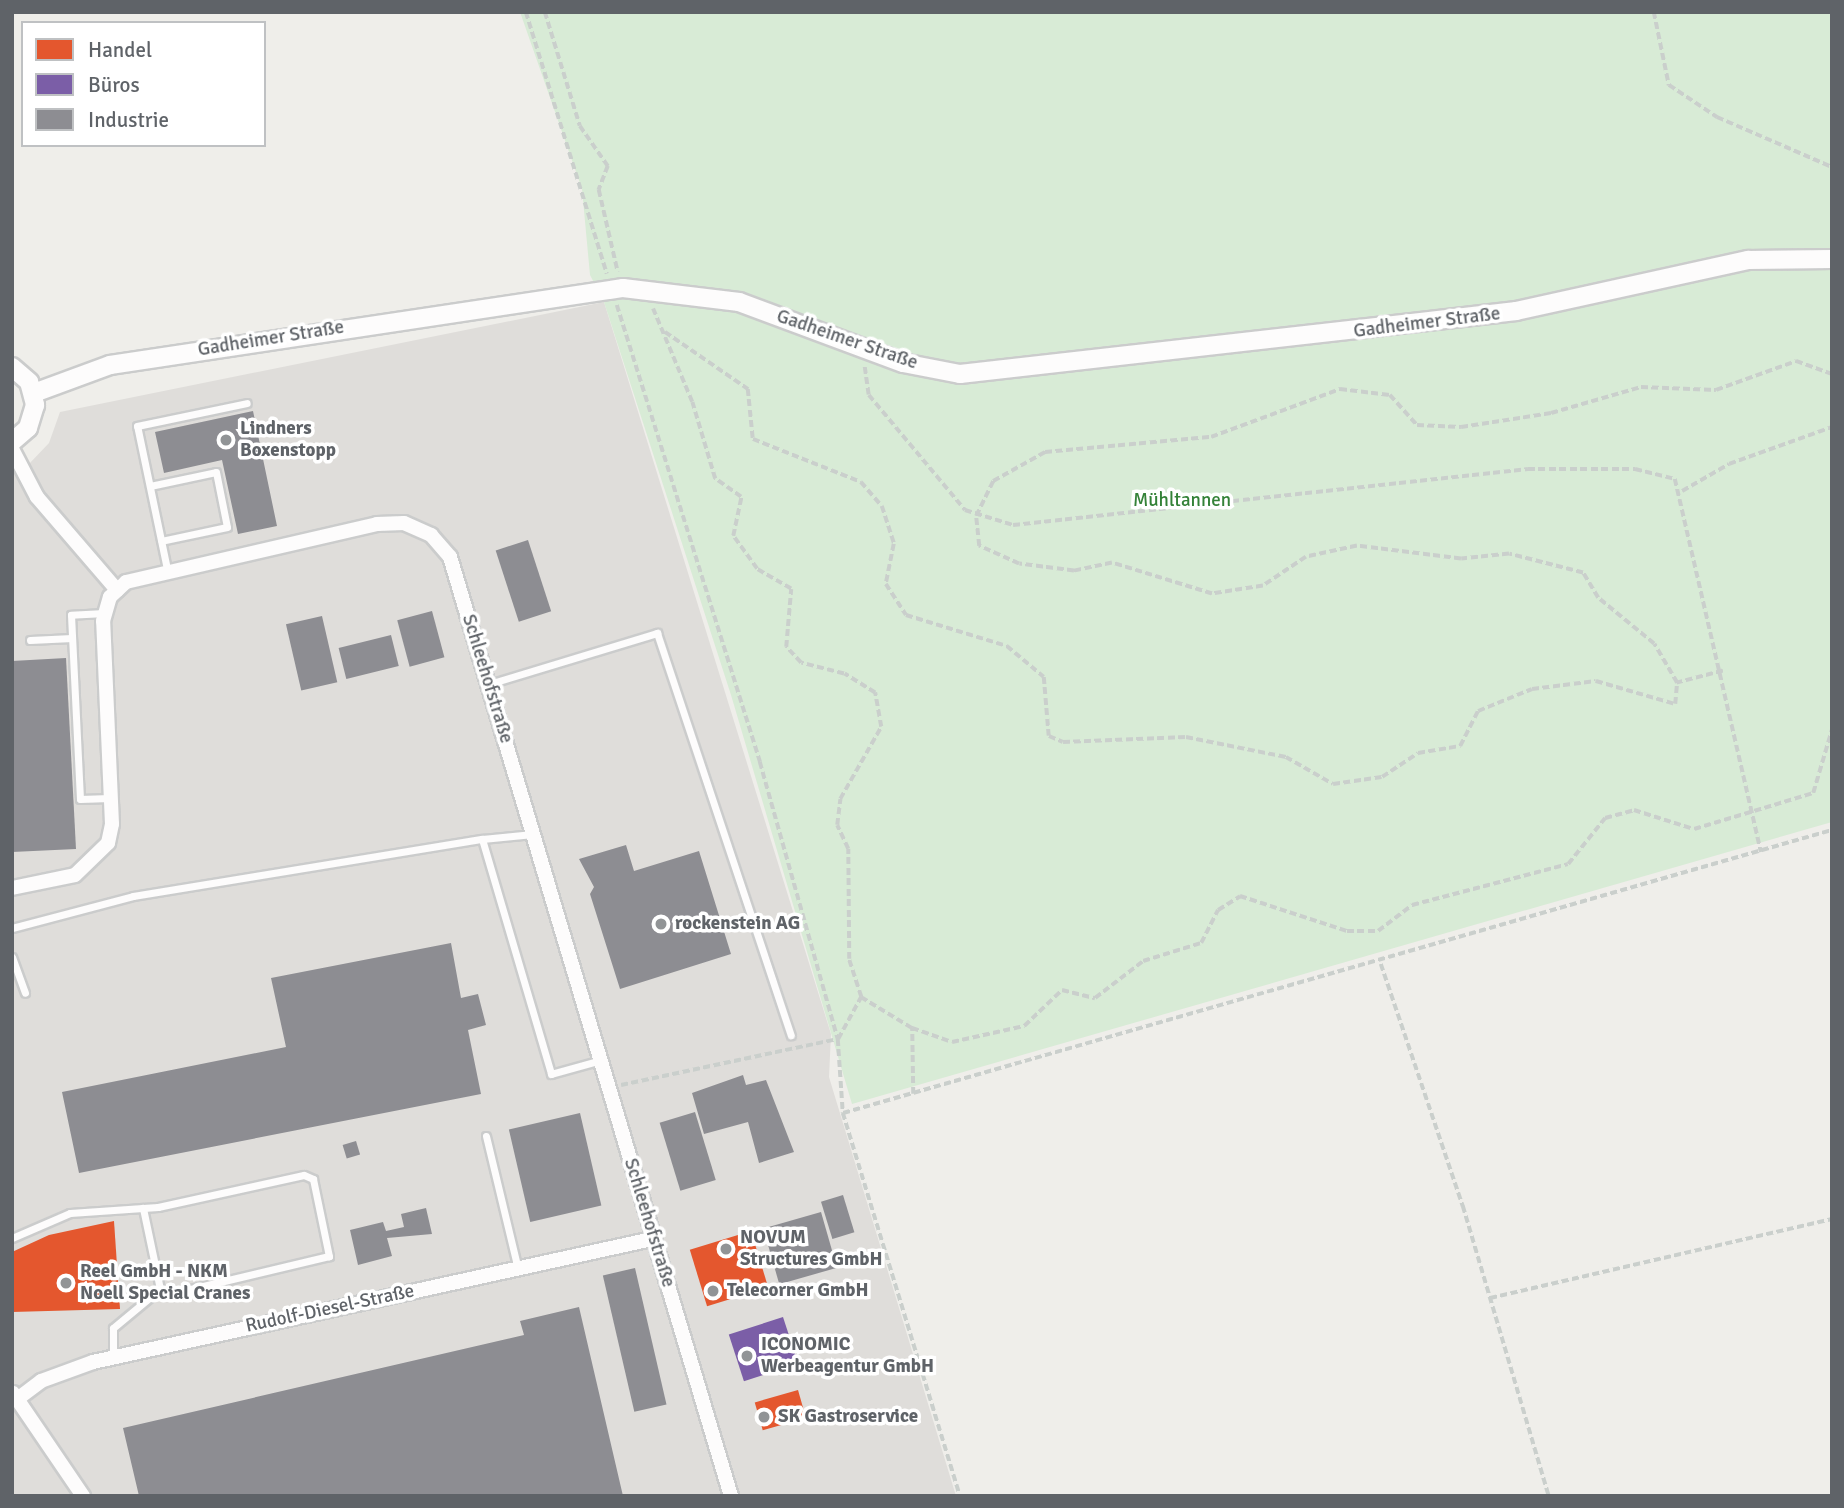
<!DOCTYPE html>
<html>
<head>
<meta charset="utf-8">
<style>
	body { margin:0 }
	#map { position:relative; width:1844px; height:1508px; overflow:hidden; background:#efeeea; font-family:Signika,sans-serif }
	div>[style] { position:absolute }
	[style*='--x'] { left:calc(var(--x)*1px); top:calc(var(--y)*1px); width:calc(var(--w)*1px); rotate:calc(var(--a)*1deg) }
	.industrial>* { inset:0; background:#dfddda }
	.green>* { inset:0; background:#d8ebd6 }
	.shops>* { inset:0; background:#e4572e; transform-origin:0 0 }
	.offices>* { inset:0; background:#7b5ea7; transform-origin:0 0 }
	.industry>* { inset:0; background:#8d8d92; transform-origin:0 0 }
	.path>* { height:3.5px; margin-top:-1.75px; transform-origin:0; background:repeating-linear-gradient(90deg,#cacfcc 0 7px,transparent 0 10.5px) }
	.roads { filter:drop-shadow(2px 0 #cbcccc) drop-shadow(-2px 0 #cbcccc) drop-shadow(0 2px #cbcccc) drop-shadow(0 -2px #cbcccc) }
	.service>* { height:7px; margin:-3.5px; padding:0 3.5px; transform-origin:3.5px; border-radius:3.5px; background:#fdfcfc }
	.minor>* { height:14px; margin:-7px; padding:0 7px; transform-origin:7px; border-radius:7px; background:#fdfcfc }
	.tertiary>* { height:18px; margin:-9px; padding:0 9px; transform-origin:9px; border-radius:9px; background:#fdfcfc }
	.dots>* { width:19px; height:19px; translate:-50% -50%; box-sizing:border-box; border:4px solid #fff; border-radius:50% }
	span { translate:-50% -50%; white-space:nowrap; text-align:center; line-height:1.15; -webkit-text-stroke:7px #fff; paint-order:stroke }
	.street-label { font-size:19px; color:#5f6368 }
	.poi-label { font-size:19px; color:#5f6368; font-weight:700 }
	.left { translate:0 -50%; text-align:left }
	.park-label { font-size:19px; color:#348238 }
	.frame { position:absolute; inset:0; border:14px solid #5f6368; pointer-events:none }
	.legend { position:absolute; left:21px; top:21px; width:245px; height:126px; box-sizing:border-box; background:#fff; border:2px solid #bfc1c3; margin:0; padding:9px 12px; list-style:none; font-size:21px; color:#5f6368 }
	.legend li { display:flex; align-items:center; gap:14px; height:35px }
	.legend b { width:35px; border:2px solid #bfc1c3 }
</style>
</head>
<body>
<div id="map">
	<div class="industrial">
		<i style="clip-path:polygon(604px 302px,831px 1034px,829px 1077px,956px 1496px,12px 1496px,12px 469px,29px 464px,49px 443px,60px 412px)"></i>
	</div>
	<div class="green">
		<i style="clip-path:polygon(520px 12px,1832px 12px,1832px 822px,852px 1104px,731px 695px,604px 302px,590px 275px,582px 189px)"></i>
	</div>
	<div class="shops">
		<i style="clip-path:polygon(114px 1221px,120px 1309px,12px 1312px,12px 1252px,49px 1235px)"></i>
		<i style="left:751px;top:1231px;width:59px;height:64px;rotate:73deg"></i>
		<i style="left:798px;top:1390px;width:29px;height:45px;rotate:74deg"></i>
	</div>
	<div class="offices">
		<i style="left:783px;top:1317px;width:49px;height:57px;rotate:72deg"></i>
	</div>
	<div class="industry">
		<i style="clip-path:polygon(253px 411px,277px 526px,238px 534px,222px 460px,164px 473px,155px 432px)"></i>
		<i style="left:528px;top:540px;width:75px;height:34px;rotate:72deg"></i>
		<i style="left:432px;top:611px;width:48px;height:36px;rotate:75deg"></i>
		<i style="left:322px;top:616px;width:68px;height:37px;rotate:77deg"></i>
		<i style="left:391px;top:635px;width:32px;height:54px;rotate:76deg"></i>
		<i style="clip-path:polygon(66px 658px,76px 849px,12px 852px,12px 661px)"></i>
		<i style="clip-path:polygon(626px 845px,634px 871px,699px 851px,731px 954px,620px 989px,590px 894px,594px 887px,579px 859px)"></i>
		<i style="clip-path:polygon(451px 943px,461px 998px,478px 994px,486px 1025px,468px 1030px,481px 1094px,79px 1173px,62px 1092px,286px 1047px,271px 978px)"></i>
		<i style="clip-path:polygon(743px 1075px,746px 1085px,766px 1080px,794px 1152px,759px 1163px,748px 1122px,704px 1134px,692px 1093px)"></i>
		<i style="left:695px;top:1112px;width:71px;height:37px;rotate:73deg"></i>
		<i style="left:580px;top:1113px;width:95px;height:73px;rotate:77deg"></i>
		<i style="left:356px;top:1141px;width:14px;height:14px;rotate:73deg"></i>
		<i style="left:843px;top:1195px;width:39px;height:23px;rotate:73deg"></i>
		<i style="clip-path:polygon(426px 1208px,432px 1234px,387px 1238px,392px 1256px,358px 1265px,350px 1230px,383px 1222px,386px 1231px,404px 1227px,401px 1214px)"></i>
		<i style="left:821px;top:1212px;width:58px;height:60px;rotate:74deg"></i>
		<i style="left:635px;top:1268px;width:140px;height:33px;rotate:77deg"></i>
		<i style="clip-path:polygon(579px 1307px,623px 1496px,139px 1496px,123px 1428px,524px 1335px,520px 1321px)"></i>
	</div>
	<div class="path">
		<i style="--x:526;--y:12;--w:274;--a:72.8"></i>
		<i style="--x:545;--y:12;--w:119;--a:72.9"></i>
		<i style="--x:580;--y:126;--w:49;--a:55"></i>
		<i style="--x:608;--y:166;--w:26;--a:111"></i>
		<i style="--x:599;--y:190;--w:84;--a:77"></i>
		<i style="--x:1654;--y:12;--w:75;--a:78.4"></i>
		<i style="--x:1669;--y:85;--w:58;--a:33.7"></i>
		<i style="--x:1717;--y:117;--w:125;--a:23.5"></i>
		<i style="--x:617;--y:305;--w:479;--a:72.6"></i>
		<i style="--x:760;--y:762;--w:288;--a:74.3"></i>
		<i style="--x:838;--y:1039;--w:74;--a:86.1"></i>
		<i style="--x:843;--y:1113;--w:400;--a:73"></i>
		<i style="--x:665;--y:332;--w:101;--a:34.5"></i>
		<i style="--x:748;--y:389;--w:50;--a:84.3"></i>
		<i style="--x:753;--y:439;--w:116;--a:21.7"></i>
		<i style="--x:861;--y:482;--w:32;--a:49"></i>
		<i style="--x:882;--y:506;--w:40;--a:72"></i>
		<i style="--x:894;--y:544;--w:41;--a:101.3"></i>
		<i style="--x:886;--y:584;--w:37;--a:57"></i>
		<i style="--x:906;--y:615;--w:106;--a:17.1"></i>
		<i style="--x:1007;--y:646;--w:48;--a:40"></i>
		<i style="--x:1044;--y:677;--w:59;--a:85.2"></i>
		<i style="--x:1049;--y:736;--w:15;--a:23"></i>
		<i style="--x:1063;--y:742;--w:123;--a:-2.3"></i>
		<i style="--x:1186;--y:737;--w:102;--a:11.3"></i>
		<i style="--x:1286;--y:757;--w:54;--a:29.9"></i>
		<i style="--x:1333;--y:784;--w:49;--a:-8.1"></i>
		<i style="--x:1382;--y:777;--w:43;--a:-33.7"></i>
		<i style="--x:1418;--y:753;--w:43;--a:-9.5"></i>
		<i style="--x:1460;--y:746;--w:39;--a:-63"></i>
		<i style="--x:1478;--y:711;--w:58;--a:-22.2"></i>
		<i style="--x:1532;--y:689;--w:64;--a:-7.1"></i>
		<i style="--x:1596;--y:681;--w:82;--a:16.2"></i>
		<i style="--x:1675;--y:704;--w:21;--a:-85"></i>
		<i style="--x:865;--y:367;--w:28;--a:82"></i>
		<i style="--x:869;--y:395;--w:150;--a:50.1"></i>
		<i style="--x:965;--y:510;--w:50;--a:17.4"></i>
		<i style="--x:1013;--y:525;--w:518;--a:-6.21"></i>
		<i style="--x:1528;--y:469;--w:107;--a:0"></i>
		<i style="--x:1635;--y:469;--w:41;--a:14"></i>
		<i style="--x:1675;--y:479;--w:383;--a:77"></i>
		<i style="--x:1682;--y:491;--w:54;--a:-29.9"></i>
		<i style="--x:1729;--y:464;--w:109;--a:-19.8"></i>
		<i style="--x:1723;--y:671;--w:48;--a:165.4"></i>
		<i style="--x:1677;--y:683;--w:45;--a:-120.5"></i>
		<i style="--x:1654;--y:644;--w:72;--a:-140.6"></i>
		<i style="--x:1598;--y:598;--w:29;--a:-121"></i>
		<i style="--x:1583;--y:573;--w:76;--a:-165.6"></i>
		<i style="--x:1509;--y:554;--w:48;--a:174.1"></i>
		<i style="--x:1461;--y:559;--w:105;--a:-172.9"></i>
		<i style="--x:1357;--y:546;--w:52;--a:167.8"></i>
		<i style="--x:1306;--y:557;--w:52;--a:146"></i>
		<i style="--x:1263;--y:586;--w:52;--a:171.1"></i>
		<i style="--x:1212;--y:594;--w:105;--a:-162.8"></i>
		<i style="--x:1112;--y:563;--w:39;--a:168"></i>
		<i style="--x:1074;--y:571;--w:55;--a:-172.7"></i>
		<i style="--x:1019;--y:564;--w:44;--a:-155.8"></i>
		<i style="--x:979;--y:546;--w:30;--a:-96"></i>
		<i style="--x:976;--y:516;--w:39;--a:-64"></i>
		<i style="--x:993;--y:481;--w:60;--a:-29.1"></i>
		<i style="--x:1045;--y:452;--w:167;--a:-5.2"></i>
		<i style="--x:1211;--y:437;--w:138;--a:-20.4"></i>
		<i style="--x:1340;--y:389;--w:50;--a:6.8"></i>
		<i style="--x:1390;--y:395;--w:40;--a:48"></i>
		<i style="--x:1417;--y:425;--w:44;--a:2.6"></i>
		<i style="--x:1461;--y:427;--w:91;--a:-8.8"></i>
		<i style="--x:1551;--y:413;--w:94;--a:-16.1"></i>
		<i style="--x:1641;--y:387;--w:75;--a:2.3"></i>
		<i style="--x:1716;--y:390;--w:85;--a:-19.9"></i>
		<i style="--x:1796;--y:361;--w:38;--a:20"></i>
		<i style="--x:1381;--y:964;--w:256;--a:71.3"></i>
		<i style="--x:1463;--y:1206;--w:302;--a:73.5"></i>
		<i style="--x:861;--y:997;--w:60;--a:31.3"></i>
		<i style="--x:621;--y:1085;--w:222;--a:-12"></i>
		<i style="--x:838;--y:1039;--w:48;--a:-61.3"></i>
		<i style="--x:861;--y:997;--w:40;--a:-108"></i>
		<i style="--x:849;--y:959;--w:110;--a:-90.5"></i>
		<i style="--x:848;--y:849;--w:26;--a:-115"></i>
		<i style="--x:837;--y:825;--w:26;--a:-83"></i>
		<i style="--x:840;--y:799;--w:83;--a:-60.3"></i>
		<i style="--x:881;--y:727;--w:35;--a:-100"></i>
		<i style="--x:875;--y:693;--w:36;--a:-148"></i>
		<i style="--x:844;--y:674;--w:44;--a:-165.7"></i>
		<i style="--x:801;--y:663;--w:22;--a:-133"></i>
		<i style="--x:786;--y:647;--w:58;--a:-85.1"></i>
		<i style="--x:791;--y:589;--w:39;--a:-150"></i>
		<i style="--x:757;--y:569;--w:41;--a:-126"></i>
		<i style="--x:733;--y:536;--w:40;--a:-78"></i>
		<i style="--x:741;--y:497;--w:32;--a:-145"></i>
		<i style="--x:715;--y:479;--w:80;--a:-106.6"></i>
		<i style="--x:692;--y:402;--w:101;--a:-112.8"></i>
		<i style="--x:913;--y:1094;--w:66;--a:-90.9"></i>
		<i style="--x:912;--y:1028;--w:42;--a:19.3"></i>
		<i style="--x:952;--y:1042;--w:74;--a:-12.5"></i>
		<i style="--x:1024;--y:1026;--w:52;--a:-43.5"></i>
		<i style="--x:1062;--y:990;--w:34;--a:14"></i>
		<i style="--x:1095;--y:998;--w:61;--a:-37.6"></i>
		<i style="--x:1143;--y:961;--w:61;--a:-17.2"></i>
		<i style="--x:1201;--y:943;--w:37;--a:-63"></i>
		<i style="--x:1218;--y:910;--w:26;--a:-32"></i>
		<i style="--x:1240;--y:896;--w:113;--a:18.1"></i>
		<i style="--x:1347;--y:931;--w:31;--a:0"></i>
		<i style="--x:1378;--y:931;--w:43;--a:-37.4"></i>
		<i style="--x:1412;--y:905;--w:161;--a:-14.7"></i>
		<i style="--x:1568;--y:864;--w:59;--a:-51.2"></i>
		<i style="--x:1605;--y:818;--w:30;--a:-15"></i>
		<i style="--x:1634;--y:810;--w:63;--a:17.6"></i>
		<i style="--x:1694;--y:829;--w:124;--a:-16.8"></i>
		<i style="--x:1813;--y:793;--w:67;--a:-73.5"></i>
		<i style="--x:843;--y:1113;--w:1029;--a:-15.97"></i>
		<i style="--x:1490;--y:1298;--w:351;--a:-13"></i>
	</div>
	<div class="roads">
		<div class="service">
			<i style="--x:150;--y:486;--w:67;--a:-12"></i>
			<i style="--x:216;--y:472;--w:56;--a:78.7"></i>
			<i style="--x:227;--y:527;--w:67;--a:168"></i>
			<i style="--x:167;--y:569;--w:146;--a:-101.8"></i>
			<i style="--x:137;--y:426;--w:112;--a:-11.8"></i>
			<i style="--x:105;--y:613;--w:34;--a:177"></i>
			<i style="--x:71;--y:615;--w:184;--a:87.2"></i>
			<i style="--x:80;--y:799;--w:30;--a:-2"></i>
			<i style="--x:30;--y:640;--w:42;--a:-2.7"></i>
			<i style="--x:489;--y:684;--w:176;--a:-16.9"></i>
			<i style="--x:657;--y:633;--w:424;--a:71.6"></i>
			<i style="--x:533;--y:834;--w:51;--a:174.4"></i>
			<i style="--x:482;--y:839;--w:245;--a:73.6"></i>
			<i style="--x:551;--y:1074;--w:52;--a:-15.6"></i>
			<i style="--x:12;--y:928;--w:125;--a:-14.8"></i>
			<i style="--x:133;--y:896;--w:354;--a:-9.3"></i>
			<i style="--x:12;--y:957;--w:38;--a:70"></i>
			<i style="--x:486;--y:1136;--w:137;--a:76.5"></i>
			<i style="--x:12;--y:1238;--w:63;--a:-23.3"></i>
			<i style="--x:70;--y:1213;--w:73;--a:-3.9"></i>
			<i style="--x:143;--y:1208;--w:15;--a:-4"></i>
			<i style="--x:158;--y:1207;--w:149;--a:-12.4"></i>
			<i style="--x:304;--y:1175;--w:10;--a:24"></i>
			<i style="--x:313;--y:1179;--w:79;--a:78.3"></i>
			<i style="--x:329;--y:1256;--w:164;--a:166.6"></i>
			<i style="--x:169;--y:1294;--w:10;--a:-151"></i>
			<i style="--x:160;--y:1289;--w:83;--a:-101.9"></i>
			<i style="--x:113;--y:1357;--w:29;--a:-90"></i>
			<i style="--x:113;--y:1328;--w:61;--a:-39.7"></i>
		</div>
		<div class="minor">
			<i style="--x:12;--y:449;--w:54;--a:62.5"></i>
			<i style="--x:37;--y:497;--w:123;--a:49.3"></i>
			<i style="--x:12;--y:888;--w:64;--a:-11.7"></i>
			<i style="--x:75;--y:875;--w:46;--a:-44.1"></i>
			<i style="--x:108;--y:843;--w:19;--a:-78"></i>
			<i style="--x:112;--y:824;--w:203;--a:-92.5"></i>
			<i style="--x:103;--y:621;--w:25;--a:-74"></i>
			<i style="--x:110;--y:597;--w:22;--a:-43"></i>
			<i style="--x:126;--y:582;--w:258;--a:-13"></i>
			<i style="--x:377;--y:524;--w:27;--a:-2"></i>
			<i style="--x:404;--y:523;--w:30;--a:24"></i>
			<i style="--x:431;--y:535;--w:29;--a:49"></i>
			<i style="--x:450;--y:557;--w:980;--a:73.34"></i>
			<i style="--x:13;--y:1393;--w:125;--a:55.8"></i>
			<i style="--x:16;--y:1400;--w:31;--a:-37"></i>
			<i style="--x:41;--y:1381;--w:55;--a:-20.1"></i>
			<i style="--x:93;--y:1362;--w:572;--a:-12.41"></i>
		</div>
		<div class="tertiary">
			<i style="--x:12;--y:367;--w:23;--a:41"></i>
			<i style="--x:29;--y:382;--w:24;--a:75"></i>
			<i style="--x:35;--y:405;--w:24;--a:107"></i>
			<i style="--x:28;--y:428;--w:21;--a:139"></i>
			<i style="--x:34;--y:393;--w:81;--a:-20.2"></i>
			<i style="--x:110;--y:365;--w:519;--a:-8.54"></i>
			<i style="--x:623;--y:288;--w:117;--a:6.9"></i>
			<i style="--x:739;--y:302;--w:175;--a:20.4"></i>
			<i style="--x:903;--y:363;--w:58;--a:10.9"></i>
			<i style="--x:960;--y:374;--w:560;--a:-6.46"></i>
			<i style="--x:1516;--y:311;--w:238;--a:-12.4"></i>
			<i style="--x:1748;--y:260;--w:84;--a:-0.7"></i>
		</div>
	</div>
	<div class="dots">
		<i style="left:226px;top:440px;background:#919496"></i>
		<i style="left:661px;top:924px;background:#919496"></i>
		<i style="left:726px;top:1249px;background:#919496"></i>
		<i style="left:66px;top:1283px;background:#919496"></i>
		<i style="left:713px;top:1291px;background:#919496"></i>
		<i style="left:747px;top:1356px;background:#919496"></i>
		<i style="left:764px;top:1417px;background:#919496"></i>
	</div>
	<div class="street-label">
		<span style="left:1427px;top:323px;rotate:-7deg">Gadheimer Straße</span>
		<span style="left:271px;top:339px;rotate:-9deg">Gadheimer Straße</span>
		<span style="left:847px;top:340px;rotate:19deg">Gadheimer Straße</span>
		<span style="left:487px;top:679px;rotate:73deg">Schleehofstraße</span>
		<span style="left:649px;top:1223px;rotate:73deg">Schleehofstraße</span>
		<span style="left:330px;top:1309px;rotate:-12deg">Rudolf-Diesel-Straße</span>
	</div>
	<div class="poi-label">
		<span class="left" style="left:240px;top:440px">Lindners<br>Boxenstopp</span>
		<span class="left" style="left:675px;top:924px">rockenstein AG</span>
		<span class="left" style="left:740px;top:1249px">NOVUM<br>Structures GmbH</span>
		<span class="left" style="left:80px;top:1283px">Reel GmbH - NKM<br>Noell Special Cranes</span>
		<span class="left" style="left:727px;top:1291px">Telecorner GmbH</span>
		<span class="left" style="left:761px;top:1356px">ICONOMIC<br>Werbeagentur GmbH</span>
		<span class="left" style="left:778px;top:1417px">SK Gastroservice</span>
	</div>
	<div class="park-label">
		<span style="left:1182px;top:501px">Mühltannen</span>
	</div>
	<div class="frame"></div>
	<ul class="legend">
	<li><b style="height:19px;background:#e4572e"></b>Handel</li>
	<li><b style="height:19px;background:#7b5ea7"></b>Büros</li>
	<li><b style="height:19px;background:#8d8d92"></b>Industrie</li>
	</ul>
</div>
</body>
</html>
